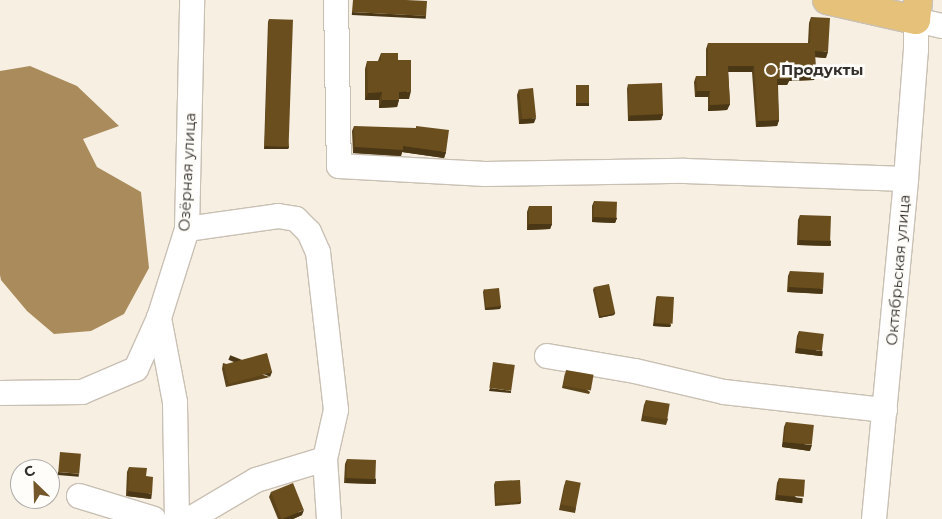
<!DOCTYPE html>
<html>
<head>
<meta charset="utf-8">
<style>
	body { margin:0 }
	#map { position:relative; width:942px; height:519px; overflow:hidden; background:#f7efe2; font-family:Montserrat,sans-serif }
	div>[style] { position:absolute }
	[style*='--x'] { left:calc(var(--x)*1px); top:calc(var(--y)*1px); width:calc(var(--w)*1px); rotate:calc(var(--a)*1deg) }
	.water>* { inset:0; background:#aa8c5c }
	.roads { filter:drop-shadow(1px 0 #c9c0b4) drop-shadow(-1px 0 #c9c0b4) drop-shadow(0 1px #c9c0b4) drop-shadow(0 -1px #c9c0b4) }
	.minor>* { height:24px; margin:-12px; padding:0 12px; transform-origin:12px; border-radius:12px; background:#fff }
	.major>* { height:28px; margin:-14px; padding:0 14px; transform-origin:14px; border-radius:14px; background:#e6c179 }
	.wall>* { inset:0; background:#5b431a }
	.shaded-wall>* { inset:0; background:#4a3715; transform-origin:0 0 }
	.building>* { inset:0; background:#6a4e1e; transform-origin:0 0 }
	.dots>* { width:14px; height:14px; translate:-50% -50%; box-sizing:border-box; border:2px solid #fffdfa; border-radius:50% }
	span { translate:-50% -50%; white-space:nowrap; text-align:center; line-height:1.15; -webkit-text-stroke:5px #fffdfa; paint-order:stroke }
	.poi-label { font-size:15px; color:#332f2a; font-weight:700 }
	.left { translate:0 -50%; text-align:left }
	.street-label { font-size:15px; color:#332f2a }
	.north { position:absolute; left:10px; top:459px; width:50px; height:50px; box-sizing:border-box; background:#fffdfa; border:1px solid #adaba7; border-radius:50%; rotate:336deg; font-size:14px; font-weight:700; line-height:20px; text-align:center; color:#332f2a }
	.north::after { content:''; display:block; margin:auto; width:18px; height:22px; background:#74582b; clip-path:polygon(50% 0,100% 100%,50% 72%,0 100%) }
</style>
</head>
<body>
<div id="map">
	<div class="water">
		<i style="clip-path:polygon(30px 66px,77px 86px,119px 126px,83px 139px,97px 167px,141px 192px,149px 268px,124px 314px,91px 331px,54px 334px,27px 311px,1px 280px,0 275px,0 71px)"></i>
	</div>
	<div class="roads">
		<div class="minor">
			<i style="--x:336;--y:0;--w:166;--a:89"></i>
			<i style="--x:339;--y:166;--w:146;--a:3.1"></i>
			<i style="--x:485;--y:174;--w:200;--a:-0.9"></i>
			<i style="--x:685;--y:171;--w:221;--a:2.1"></i>
			<i style="--x:187;--y:229;--w:92;--a:-8.1"></i>
			<i style="--x:278;--y:216;--w:18;--a:9"></i>
			<i style="--x:296;--y:219;--w:18;--a:45"></i>
			<i style="--x:309;--y:232;--w:22;--a:66"></i>
			<i style="--x:318;--y:252;--w:159;--a:83.5"></i>
			<i style="--x:336;--y:410;--w:50;--a:102.7"></i>
			<i style="--x:325;--y:459;--w:60;--a:86.2"></i>
			<i style="--x:547;--y:356;--w:89;--a:9.7"></i>
			<i style="--x:635;--y:371;--w:91;--a:13.3"></i>
			<i style="--x:724;--y:392;--w:162;--a:6.4"></i>
			<i style="--x:0;--y:393;--w:82;--a:-0.7"></i>
			<i style="--x:82;--y:392;--w:59;--a:-23.1"></i>
			<i style="--x:136;--y:369;--w:56;--a:-65.7"></i>
			<i style="--x:79;--y:496;--w:78;--a:17"></i>
			<i style="--x:177;--y:519;--w:117;--a:-91"></i>
			<i style="--x:175;--y:402;--w:86;--a:-100.8"></i>
			<i style="--x:159;--y:318;--w:93;--a:-72.5"></i>
			<i style="--x:187;--y:229;--w:229;--a:-88.7"></i>
			<i style="--x:190;--y:519;--w:77;--a:-30.6"></i>
			<i style="--x:256;--y:480;--w:72;--a:-16.9"></i>
			<i style="--x:874;--y:519;--w:342;--a:-84.6"></i>
			<i style="--x:906;--y:179;--w:129;--a:-85.6"></i>
			<i style="--x:916;--y:50;--w:30;--a:-90"></i>
			<i style="--x:916;--y:20;--w:27;--a:13"></i>
		</div>
		<div class="major">
			<i style="--x:827;--y:0;--w:91;--a:12.7"></i>
			<i style="--x:916;--y:20;--w:20;--a:-84"></i>
		</div>
	</div>
	<div class="wall">
		<i style="clip-path:polygon(811px 17px,826px 58px,815px 57px,816px 74px,814px 80px,789px 81px,787px 85px,778px 85px,779px 120px,777px 126px,756px 127px,752px 72px,728px 72px,730px 104px,727px 110px,708px 111px,708px 97px,695px 97px,694px 82px,696px 76px,706px 76px,706px 49px,708px 43px,808px 43px,809px 23px)"></i>
		<i style="clip-path:polygon(269px 19px,289px 147px,288px 149px,264px 149px,268px 22px)"></i>
		<i style="clip-path:polygon(381px 53px,398px 60px,409px 99px,399px 99px,397px 107px,379px 108px,379px 100px,365px 100px,365px 69px,367px 61px,378px 61px)"></i>
		<i style="clip-path:polygon(628px 84px,663px 114px,661px 120px,628px 121px,627px 89px)"></i>
		<i style="clip-path:polygon(576px 85px,588px 106px,576px 106px)"></i>
		<i style="clip-path:polygon(519px 89px,534px 123px,519px 124px,517px 95px)"></i>
		<i style="clip-path:polygon(354px 126px,446px 152px,444px 158px,402px 152px,401px 156px,353px 153px,352px 131px)"></i>
		<i style="clip-path:polygon(594px 201px,617px 218px,615px 223px,592px 222px,592px 206px)"></i>
		<i style="clip-path:polygon(529px 206px,552px 224px,550px 229px,527px 230px,527px 212px)"></i>
		<i style="clip-path:polygon(800px 215px,831px 241px,829px 246px,797px 245px,798px 220px)"></i>
		<i style="clip-path:polygon(790px 271px,823px 289px,822px 294px,787px 292px,788px 276px)"></i>
		<i style="clip-path:polygon(594px 287px,615px 313px,614px 315px,599px 318px,593px 290px)"></i>
		<i style="clip-path:polygon(484px 289px,501px 306px,500px 309px,485px 310px,483px 292px)"></i>
		<i style="clip-path:polygon(657px 296px,671px 325px,670px 327px,653px 326px,656px 298px)"></i>
		<i style="clip-path:polygon(799px 331px,821px 356px,795px 353px,797px 336px)"></i>
		<i style="clip-path:polygon(223px 363px,270px 377px,226px 387px,222px 369px)"></i>
		<i style="clip-path:polygon(565px 373px,590px 392px,589px 394px,562px 388px)"></i>
		<i style="clip-path:polygon(646px 400px,668px 419px,666px 425px,641px 421px,644px 405px)"></i>
		<i style="clip-path:polygon(786px 422px,810px 451px,782px 447px,784px 427px)"></i>
		<i style="clip-path:polygon(347px 459px,376px 479px,374px 484px,344px 483px,345px 464px)"></i>
		<i style="clip-path:polygon(129px 467px,146px 476px,150px 499px,126px 496px,127px 472px)"></i>
		<i style="clip-path:polygon(779px 478px,801px 503px,775px 500px,777px 483px)"></i>
		<i style="clip-path:polygon(566px 480px,576px 508px,575px 513px,559px 510px,564px 486px)"></i>
		<i style="clip-path:polygon(495px 482px,521px 502px,520px 504px,495px 506px,494px 485px)"></i>
		<i style="clip-path:polygon(271px 492px,302px 515px,293px 519px,278px 519px,269px 497px)"></i>
	</div>
	<div class="shaded-wall">
		<i style="left:352px;top:12px;width:74px;height:3px;rotate:3deg"></i>
		<i style="clip-path:polygon(815px 51px,828px 52px,826px 58px,813px 57px)"></i>
		<i style="clip-path:polygon(728px 66px,754px 66px,752px 72px,726px 72px)"></i>
		<i style="clip-path:polygon(816px 74px,814px 80px,789px 81px,787px 85px,775px 85px,777px 79px,789px 75px)"></i>
		<i style="clip-path:polygon(411px 91px,409px 99px,396px 99px,399px 92px)"></i>
		<i style="clip-path:polygon(697px 91px,710px 91px,708px 97px,695px 97px)"></i>
		<i style="clip-path:polygon(382px 92px,379px 100px,365px 100px,368px 93px)"></i>
		<i style="clip-path:polygon(382px 100px,399px 100px,397px 107px,379px 108px)"></i>
		<i style="left:576px;top:103px;width:13px;height:3px"></i>
		<i style="clip-path:polygon(730px 104px,727px 110px,708px 111px,710px 105px)"></i>
		<i style="clip-path:polygon(663px 114px,661px 120px,628px 121px,630px 116px)"></i>
		<i style="clip-path:polygon(536px 118px,534px 123px,519px 124px,521px 119px)"></i>
		<i style="clip-path:polygon(779px 120px,777px 126px,756px 127px,758px 121px)"></i>
		<i style="clip-path:polygon(265px 146px,289px 147px,288px 149px,264px 149px)"></i>
		<i style="clip-path:polygon(403px 146px,446px 152px,444px 158px,402px 152px,401px 156px,353px 153px,355px 147px)"></i>
		<i style="clip-path:polygon(594px 217px,617px 218px,615px 223px,592px 222px)"></i>
		<i style="clip-path:polygon(529px 224px,552px 224px,550px 229px,527px 230px)"></i>
		<i style="left:799px;top:240px;width:32px;height:5px;rotate:2deg"></i>
		<i style="left:789px;top:287px;width:34px;height:5px;rotate:3deg"></i>
		<i style="clip-path:polygon(501px 306px,500px 309px,485px 310px,486px 308px)"></i>
		<i style="clip-path:polygon(615px 313px,614px 315px,599px 318px,600px 316px)"></i>
		<i style="clip-path:polygon(654px 323px,671px 325px,670px 327px,653px 326px)"></i>
		<i style="left:797px;top:348px;width:26px;height:5px;rotate:7deg"></i>
		<i style="left:272px;top:372px;width:5px;height:45px;rotate:112deg"></i>
		<i style="clip-path:polygon(490px 388px,511px 391px,511px 393px,489px 391px)"></i>
		<i style="clip-path:polygon(783px 442px,812px 445px,810px 451px,782px 447px)"></i>
		<i style="left:58px;top:472px;width:21px;height:3px;rotate:5deg"></i>
		<i style="left:346px;top:478px;width:30px;height:5px;rotate:2deg"></i>
		<i style="left:128px;top:491px;width:24px;height:5px;rotate:7deg"></i>
		<i style="left:777px;top:495px;width:26px;height:5px;rotate:7deg"></i>
		<i style="left:521px;top:502px;width:2px;height:25px;rotate:117deg"></i>
		<i style="clip-path:polygon(304px 510px,302px 515px,293px 519px,283px 519px)"></i>
	</div>
	<div class="building">
		<i style="clip-path:polygon(353px 0,406px 0,427px 1px,426px 16px,352px 12px)"></i>
		<i style="clip-path:polygon(811px 17px,830px 18px,828px 52px,815px 51px,816px 74px,789px 75px,789px 79px,777px 79px,779px 120px,758px 121px,754px 66px,728px 66px,730px 104px,710px 105px,710px 91px,697px 91px,696px 76px,708px 76px,708px 43px,810px 43px)"></i>
		<i style="left:269px;top:19px;width:24px;height:127px;rotate:2deg"></i>
		<i style="clip-path:polygon(381px 53px,398px 53px,398px 60px,411px 60px,411px 91px,399px 92px,399px 100px,382px 100px,382px 92px,368px 93px,367px 61px,381px 61px)"></i>
		<i style="left:662px;top:83px;width:31px;height:34px;rotate:88deg"></i>
		<i style="left:576px;top:85px;width:13px;height:18px"></i>
		<i style="left:533px;top:88px;width:30px;height:14px;rotate:84deg"></i>
		<i style="clip-path:polygon(354px 126px,416px 128px,416px 126px,449px 130px,446px 152px,403px 146px,403px 150px,355px 147px)"></i>
		<i style="left:594px;top:201px;width:23px;height:16px;rotate:2deg"></i>
		<i style="left:529px;top:206px;width:23px;height:18px"></i>
		<i style="left:800px;top:215px;width:31px;height:25px;rotate:2deg"></i>
		<i style="left:790px;top:271px;width:34px;height:16px;rotate:3deg"></i>
		<i style="left:609px;top:284px;width:30px;height:15px;rotate:78deg"></i>
		<i style="left:499px;top:288px;width:18px;height:15px;rotate:84deg"></i>
		<i style="left:657px;top:296px;width:17px;height:27px;rotate:3deg"></i>
		<i style="left:799px;top:331px;width:25px;height:17px;rotate:7deg"></i>
		<i style="left:267px;top:353px;width:20px;height:45px;rotate:75deg"></i>
		<i style="left:493px;top:362px;width:22px;height:26px;rotate:8deg"></i>
		<i style="left:566px;top:370px;width:28px;height:16px;rotate:10deg"></i>
		<i style="left:646px;top:400px;width:24px;height:16px;rotate:9deg"></i>
		<i style="left:786px;top:422px;width:28px;height:20px;rotate:6deg"></i>
		<i style="left:60px;top:452px;width:21px;height:20px;rotate:5deg"></i>
		<i style="left:347px;top:459px;width:29px;height:19px;rotate:2deg"></i>
		<i style="clip-path:polygon(129px 467px,147px 468px,146px 476px,153px 477px,152px 494px,128px 491px)"></i>
		<i style="left:779px;top:478px;width:26px;height:17px;rotate:4deg"></i>
		<i style="left:520px;top:480px;width:22px;height:25px;rotate:87deg"></i>
		<i style="left:566px;top:480px;width:15px;height:25px;rotate:11deg"></i>
		<i style="left:293px;top:483px;width:29px;height:24px;rotate:68deg"></i>
	</div>
	<div class="dots">
		<i style="left:771px;top:70px;background:#74582b"></i>
	</div>
	<div class="poi-label">
		<span class="left" style="left:781px;top:70px">Продукты</span>
	</div>
	<div class="street-label">
		<span style="left:187px;top:172px;rotate:-87deg">Озёрная улица</span>
		<span style="left:898px;top:270px;rotate:-85deg">Октябрьская улица</span>
	</div>
	<div class="north">С</div>
</div>
</body>
</html>
